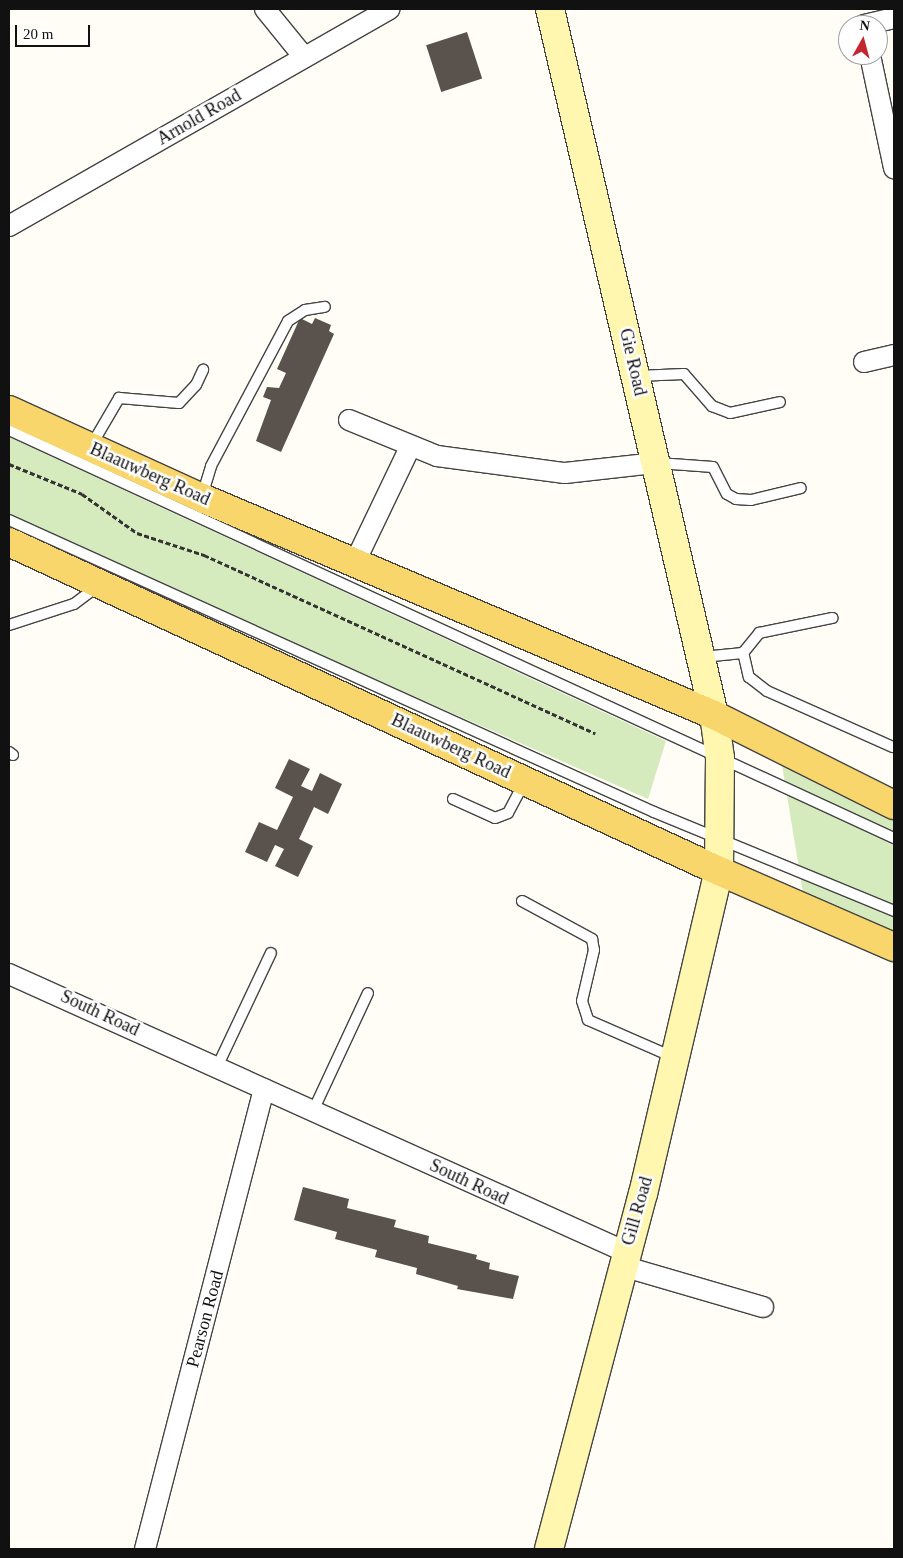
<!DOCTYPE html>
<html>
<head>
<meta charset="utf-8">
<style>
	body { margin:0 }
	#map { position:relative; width:903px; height:1558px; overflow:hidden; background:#fffdf5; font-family:Georgia,serif }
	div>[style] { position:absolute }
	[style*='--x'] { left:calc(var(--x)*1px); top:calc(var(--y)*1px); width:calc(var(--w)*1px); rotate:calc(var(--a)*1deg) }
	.green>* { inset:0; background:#d5ebbd }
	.building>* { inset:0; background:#5a524d; transform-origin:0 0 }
	.path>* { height:3px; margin-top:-1.5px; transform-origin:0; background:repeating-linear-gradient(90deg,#333 0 5px,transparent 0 7.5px) }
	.roads { filter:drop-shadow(1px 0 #444) drop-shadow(-1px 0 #444) drop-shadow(0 1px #444) drop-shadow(0 -1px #444) }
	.lane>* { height:10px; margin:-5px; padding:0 5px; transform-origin:5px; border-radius:5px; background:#fff }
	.street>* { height:20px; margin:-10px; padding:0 10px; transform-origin:10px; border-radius:10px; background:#fff }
	.secondary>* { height:28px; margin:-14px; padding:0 14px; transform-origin:14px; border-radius:14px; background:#fff6b0 }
	.primary>* { height:28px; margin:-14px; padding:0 14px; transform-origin:14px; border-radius:14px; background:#f9d66b }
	span { translate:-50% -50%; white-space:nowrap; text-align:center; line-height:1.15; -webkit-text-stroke:5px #fff; paint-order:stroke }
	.street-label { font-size:18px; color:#111 }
	.frame { position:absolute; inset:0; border:10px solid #111; pointer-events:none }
	.north { position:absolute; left:838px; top:15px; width:50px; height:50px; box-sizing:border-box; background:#fff; border:1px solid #a0a0a0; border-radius:50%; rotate:7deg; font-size:14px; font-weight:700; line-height:20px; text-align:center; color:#111 }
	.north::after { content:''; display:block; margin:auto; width:18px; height:22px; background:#c4262e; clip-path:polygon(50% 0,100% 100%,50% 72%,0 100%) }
	.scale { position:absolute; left:15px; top:25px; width:75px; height:22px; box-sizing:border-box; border:2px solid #111; border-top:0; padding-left:6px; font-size:15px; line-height:18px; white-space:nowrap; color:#111; -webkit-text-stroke:4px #fff; paint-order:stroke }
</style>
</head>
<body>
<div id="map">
	<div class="green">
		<i style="clip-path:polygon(9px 437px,666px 741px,648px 799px,9px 519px)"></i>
		<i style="clip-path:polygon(782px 765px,894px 821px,894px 933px,803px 893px)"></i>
	</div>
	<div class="building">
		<i style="left:467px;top:32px;width:49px;height:43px;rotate:72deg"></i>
		<i style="clip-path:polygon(300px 318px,312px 324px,315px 318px,331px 325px,329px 331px,334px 334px,281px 452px,256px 441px,271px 400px,263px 397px,267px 387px,279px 388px,286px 373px,277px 369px)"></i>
		<i style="clip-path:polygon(289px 759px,310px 769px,301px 786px,312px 791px,320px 773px,342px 784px,328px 814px,314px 807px,299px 839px,313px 846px,298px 877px,275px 866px,284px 849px,275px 845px,267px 862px,245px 852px,259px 822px,277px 830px,293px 797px,275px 788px)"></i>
		<i style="clip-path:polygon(303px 1187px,349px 1199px,347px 1208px,396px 1220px,394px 1227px,429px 1236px,428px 1243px,477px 1255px,476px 1259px,490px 1263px,489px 1269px,519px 1276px,513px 1299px,457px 1289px,458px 1286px,416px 1274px,417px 1268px,375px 1257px,377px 1250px,335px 1239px,337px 1232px,294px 1220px)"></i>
	</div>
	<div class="path">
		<i style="--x:9;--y:464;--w:79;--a:22.3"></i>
		<i style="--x:82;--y:494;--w:67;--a:35.3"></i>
		<i style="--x:137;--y:533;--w:71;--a:18.2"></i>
		<i style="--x:204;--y:555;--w:430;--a:24.5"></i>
	</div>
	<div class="roads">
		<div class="lane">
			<i style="--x:637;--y:376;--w:47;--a:-2.4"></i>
			<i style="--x:684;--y:374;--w:43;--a:48.8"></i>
			<i style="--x:712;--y:406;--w:19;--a:21"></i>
			<i style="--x:730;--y:413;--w:51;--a:-12.4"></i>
			<i style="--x:9;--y:430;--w:975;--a:24.75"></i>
			<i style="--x:91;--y:446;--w:56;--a:-59.7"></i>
			<i style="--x:119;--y:398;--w:60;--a:4.8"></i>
			<i style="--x:179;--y:403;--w:25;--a:-47"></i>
			<i style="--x:196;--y:385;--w:17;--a:-65"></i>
			<i style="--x:658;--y:463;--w:55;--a:4.2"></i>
			<i style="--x:713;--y:467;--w:30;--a:63"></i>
			<i style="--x:727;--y:494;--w:10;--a:29"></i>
			<i style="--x:736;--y:499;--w:15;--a:4"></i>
			<i style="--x:751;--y:500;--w:51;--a:-13.5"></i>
			<i style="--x:202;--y:496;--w:31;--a:-73"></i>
			<i style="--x:211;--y:466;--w:164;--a:-62"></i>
			<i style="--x:288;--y:321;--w:20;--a:-33"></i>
			<i style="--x:305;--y:310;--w:20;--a:-9"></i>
			<i style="--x:9;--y:520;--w:708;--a:24.36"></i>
			<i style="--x:654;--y:812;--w:260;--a:22.4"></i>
			<i style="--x:9;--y:625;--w:68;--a:-17.9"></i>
			<i style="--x:74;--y:604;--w:30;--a:-37"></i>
			<i style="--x:743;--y:652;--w:26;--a:77"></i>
			<i style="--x:749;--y:677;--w:23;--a:38"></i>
			<i style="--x:767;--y:691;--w:138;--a:24"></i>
			<i style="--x:702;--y:657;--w:41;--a:-5.6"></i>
			<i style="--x:743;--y:653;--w:26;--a:-51"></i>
			<i style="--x:759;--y:633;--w:75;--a:-11.6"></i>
			<i style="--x:9;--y:752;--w:5;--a:37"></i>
			<i style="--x:453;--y:799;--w:46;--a:24.3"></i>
			<i style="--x:495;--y:818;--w:14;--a:-21"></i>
			<i style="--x:508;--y:813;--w:36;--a:-62"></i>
			<i style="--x:522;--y:901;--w:80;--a:28.5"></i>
			<i style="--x:592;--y:939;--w:11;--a:80"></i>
			<i style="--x:594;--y:950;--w:52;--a:103.2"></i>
			<i style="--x:582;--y:1001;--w:20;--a:72"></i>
			<i style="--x:588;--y:1020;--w:95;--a:23.6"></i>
			<i style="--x:217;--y:1067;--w:126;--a:-64.7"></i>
			<i style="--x:313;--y:1111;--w:130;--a:-65"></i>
		</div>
		<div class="street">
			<i style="--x:265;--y:9;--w:62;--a:50.9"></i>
			<i style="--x:864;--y:25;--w:31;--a:-13"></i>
			<i style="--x:870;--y:55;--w:116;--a:78"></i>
			<i style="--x:9;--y:226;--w:438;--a:-29.7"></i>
			<i style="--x:864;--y:362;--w:31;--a:-13"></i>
			<i style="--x:349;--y:420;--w:95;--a:22.2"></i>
			<i style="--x:437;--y:456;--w:129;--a:7.6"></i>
			<i style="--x:565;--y:473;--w:92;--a:-6.3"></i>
			<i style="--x:355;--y:562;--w:127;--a:-64.4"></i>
			<i style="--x:9;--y:974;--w:677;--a:24.25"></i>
			<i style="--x:622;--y:1266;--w:147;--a:16.2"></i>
			<i style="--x:145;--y:1549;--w:475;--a:-75.5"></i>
		</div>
		<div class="secondary">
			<i style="--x:549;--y:1549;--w:367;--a:-75.2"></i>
			<i style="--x:643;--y:1194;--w:332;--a:-76.8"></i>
			<i style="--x:719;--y:871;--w:113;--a:-89.5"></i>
			<i style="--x:720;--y:758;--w:43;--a:-97.9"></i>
			<i style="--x:714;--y:715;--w:725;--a:-103.08"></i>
		</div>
		<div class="primary">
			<i style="--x:9;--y:410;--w:212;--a:24.5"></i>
			<i style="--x:202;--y:498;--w:556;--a:22.97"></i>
			<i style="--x:714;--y:715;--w:201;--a:26.6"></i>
			<i style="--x:9;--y:542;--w:783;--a:24.86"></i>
			<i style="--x:719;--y:871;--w:191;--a:23.5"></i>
		</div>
	</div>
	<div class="street-label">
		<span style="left:199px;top:117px;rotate:-30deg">Arnold Road</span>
		<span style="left:633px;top:362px;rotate:77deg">Gie Road</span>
		<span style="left:150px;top:474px;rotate:24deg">Blaauwberg Road</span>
		<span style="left:451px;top:746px;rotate:25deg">Blaauwberg Road</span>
		<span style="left:100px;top:1013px;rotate:25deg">South Road</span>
		<span style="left:469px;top:1182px;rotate:25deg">South Road</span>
		<span style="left:637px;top:1211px;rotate:-74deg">Gill Road</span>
		<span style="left:205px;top:1319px;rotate:-75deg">Pearson Road</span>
	</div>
	<div class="frame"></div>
	<div class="north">N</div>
	<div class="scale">20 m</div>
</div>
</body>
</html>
